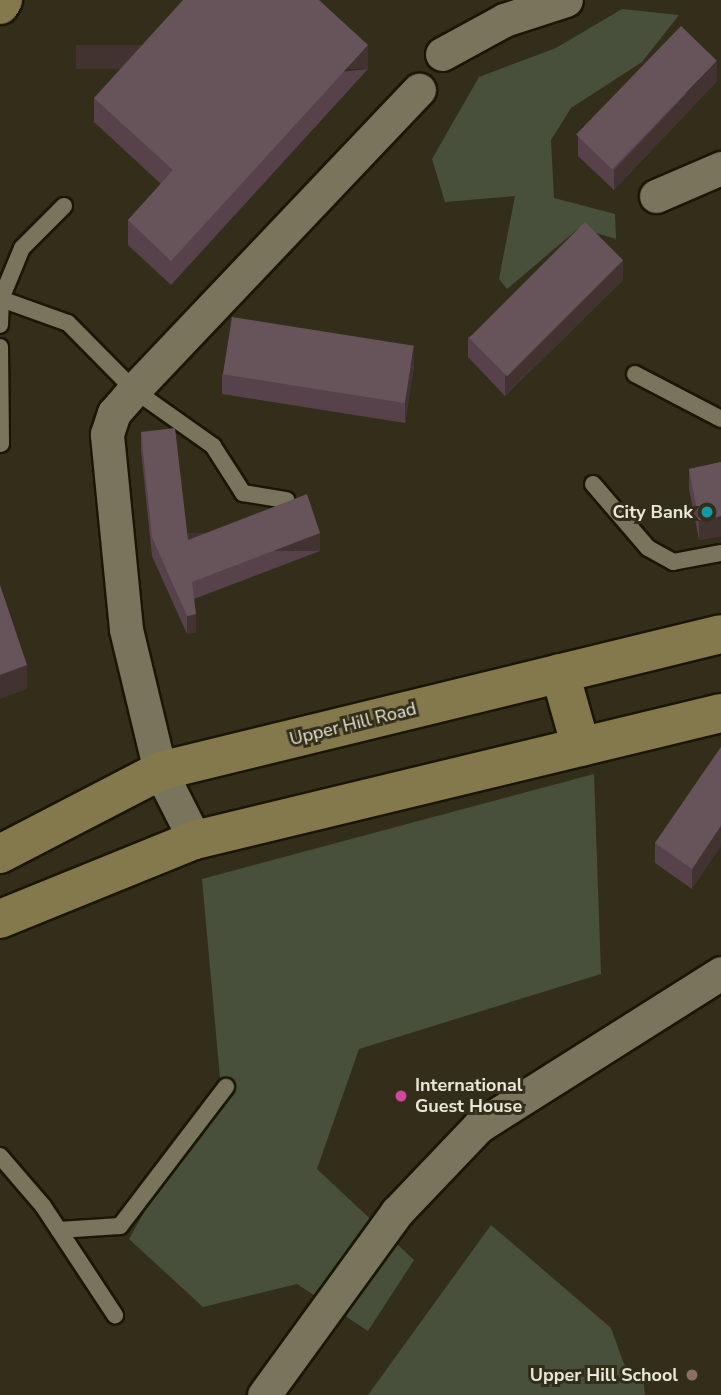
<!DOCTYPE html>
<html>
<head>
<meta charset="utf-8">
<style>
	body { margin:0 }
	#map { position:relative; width:721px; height:1395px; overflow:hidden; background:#322e19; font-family:"Nunito Sans",sans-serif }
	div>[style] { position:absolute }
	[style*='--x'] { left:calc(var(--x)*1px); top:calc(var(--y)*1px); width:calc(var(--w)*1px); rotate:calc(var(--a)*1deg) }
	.green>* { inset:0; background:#48503c }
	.roads { filter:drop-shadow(2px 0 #1a1603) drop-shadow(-2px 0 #1a1603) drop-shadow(0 2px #1a1603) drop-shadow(0 -2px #1a1603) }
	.lane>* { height:16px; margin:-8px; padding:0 8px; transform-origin:8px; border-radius:8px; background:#79755d }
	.street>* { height:33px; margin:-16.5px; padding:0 16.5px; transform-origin:16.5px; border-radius:16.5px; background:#79755d }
	.secondary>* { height:38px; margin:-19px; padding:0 19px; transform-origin:19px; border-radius:19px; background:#84784d }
	.wall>* { inset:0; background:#57424c }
	.shaded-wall>* { inset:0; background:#423331; transform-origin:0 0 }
	.building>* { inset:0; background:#67545b; transform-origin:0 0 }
	.dots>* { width:19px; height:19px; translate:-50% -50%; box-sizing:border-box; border:4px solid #322e19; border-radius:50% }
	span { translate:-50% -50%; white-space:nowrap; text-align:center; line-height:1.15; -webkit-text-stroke:6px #322e19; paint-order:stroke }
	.poi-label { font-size:18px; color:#e9e7da; font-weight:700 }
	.right { translate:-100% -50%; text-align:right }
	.left { translate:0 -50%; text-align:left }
	.street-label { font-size:18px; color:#e9e7da }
</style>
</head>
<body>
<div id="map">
	<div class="green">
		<i style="clip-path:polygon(622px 9px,679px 15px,642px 62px,571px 108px,551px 140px,554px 198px,615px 214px,616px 239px,579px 228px,507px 289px,499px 279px,515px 196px,445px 202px,432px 159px,479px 77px,556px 48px)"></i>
		<i style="clip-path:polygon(594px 774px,601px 974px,359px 1049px,317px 1169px,414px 1260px,368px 1331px,297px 1284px,203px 1307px,129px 1239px,220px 1078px,202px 879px)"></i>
		<i style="clip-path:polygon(491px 1225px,611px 1328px,624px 1364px,643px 1378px,645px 1395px,368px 1395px)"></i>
	</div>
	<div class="roads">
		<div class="lane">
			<i style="--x:64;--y:206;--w:59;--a:135"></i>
			<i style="--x:22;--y:248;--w:55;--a:112.4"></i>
			<i style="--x:1;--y:299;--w:71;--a:19.7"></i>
			<i style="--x:68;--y:323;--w:94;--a:45.4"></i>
			<i style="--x:134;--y:390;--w:97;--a:35.3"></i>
			<i style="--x:213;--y:446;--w:56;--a:57.4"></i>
			<i style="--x:243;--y:493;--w:44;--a:9.2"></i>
			<i style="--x:0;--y:325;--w:26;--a:-88"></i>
			<i style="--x:0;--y:347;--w:97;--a:89.4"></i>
			<i style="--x:635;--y:374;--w:97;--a:27.6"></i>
			<i style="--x:593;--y:484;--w:84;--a:49.3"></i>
			<i style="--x:648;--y:548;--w:29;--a:29"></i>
			<i style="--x:673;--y:562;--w:49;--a:-10.6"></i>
			<i style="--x:0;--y:1156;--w:66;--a:49.3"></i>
			<i style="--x:43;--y:1206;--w:131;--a:56.6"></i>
			<i style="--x:59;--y:1230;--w:61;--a:-3.8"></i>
			<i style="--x:120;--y:1226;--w:175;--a:-52.7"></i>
		</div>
		<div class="street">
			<i style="--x:442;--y:54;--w:71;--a:-28.7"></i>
			<i style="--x:504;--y:20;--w:65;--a:-17.9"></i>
			<i style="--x:656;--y:196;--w:71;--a:-23.3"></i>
			<i style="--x:195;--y:840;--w:77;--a:-116.9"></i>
			<i style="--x:160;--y:771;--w:146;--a:-103.5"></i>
			<i style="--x:126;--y:629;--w:196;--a:-95.6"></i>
			<i style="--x:107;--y:434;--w:22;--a:-72"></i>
			<i style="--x:114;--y:413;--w:30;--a:-49"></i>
			<i style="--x:134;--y:390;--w:414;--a:-46.5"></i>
			<i style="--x:264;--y:1395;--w:226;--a:-54"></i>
			<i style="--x:397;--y:1212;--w:119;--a:-46.4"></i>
			<i style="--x:479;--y:1126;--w:286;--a:-32.3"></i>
		</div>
		<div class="secondary">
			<i style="--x:0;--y:5;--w:6;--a:-59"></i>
			<i style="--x:560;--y:673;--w:77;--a:74.2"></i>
			<i style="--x:0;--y:854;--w:180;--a:-27.4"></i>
			<i style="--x:160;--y:771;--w:577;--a:-13.72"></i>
			<i style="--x:0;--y:919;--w:210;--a:-22.1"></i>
			<i style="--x:195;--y:840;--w:541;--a:-13.57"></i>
		</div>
	</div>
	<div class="wall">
		<i style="clip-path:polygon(368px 69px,171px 285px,128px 245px,128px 220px,161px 184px,94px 122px,94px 98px)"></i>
		<i style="clip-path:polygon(717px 81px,614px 190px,578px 156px,578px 136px)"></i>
		<i style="clip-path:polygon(623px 280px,505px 396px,468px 357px,468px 337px)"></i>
		<i style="clip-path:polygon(414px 366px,405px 423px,222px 394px,222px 374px)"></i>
		<i style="clip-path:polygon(141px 432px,188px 540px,320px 551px,194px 599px,196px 632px,187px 634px,152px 556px,141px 450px)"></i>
		<i style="clip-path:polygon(721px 462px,721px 536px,699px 540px,689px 489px,689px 469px)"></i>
		<i style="clip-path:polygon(721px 747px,692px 889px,655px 863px,655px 843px)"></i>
	</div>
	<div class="shaded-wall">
		<i style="left:368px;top:45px;width:24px;height:292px;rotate:90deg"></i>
		<i style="clip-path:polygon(717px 61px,717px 81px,614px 190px,614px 170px)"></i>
		<i style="clip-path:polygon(623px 260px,623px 280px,505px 396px,505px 376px)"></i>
		<i style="clip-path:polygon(414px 346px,414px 366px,405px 423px,405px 403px)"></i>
		<i style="clip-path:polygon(721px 516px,721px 536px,699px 540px,699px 520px)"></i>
		<i style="left:320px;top:533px;width:18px;height:137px;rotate:90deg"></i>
		<i style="clip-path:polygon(196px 614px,196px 632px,187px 634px,187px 616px)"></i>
		<i style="clip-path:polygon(27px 665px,27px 689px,0 699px,0 675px)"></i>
		<i style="clip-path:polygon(721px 826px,721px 846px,692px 889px,692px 869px)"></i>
	</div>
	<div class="building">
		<i style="clip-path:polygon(183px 0,319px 0,368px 45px,171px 261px,128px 220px,173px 170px,94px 98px)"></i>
		<i style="left:681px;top:26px;width:50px;height:151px;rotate:44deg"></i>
		<i style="left:585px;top:222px;width:54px;height:164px;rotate:45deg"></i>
		<i style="left:232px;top:317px;width:184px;height:58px;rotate:9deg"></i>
		<i style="clip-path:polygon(175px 428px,188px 540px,307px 494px,320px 533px,192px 582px,196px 614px,187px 616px,152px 537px,141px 432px)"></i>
		<i style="clip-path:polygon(721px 462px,721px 516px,699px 520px,689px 469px)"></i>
		<i style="clip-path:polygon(0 585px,27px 665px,0 675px)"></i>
		<i style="clip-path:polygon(721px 747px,721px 826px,692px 869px,655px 843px)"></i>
	</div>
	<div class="dots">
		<i style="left:707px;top:512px;background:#0f9aa8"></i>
		<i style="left:401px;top:1096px;background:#d1479c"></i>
		<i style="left:692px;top:1375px;background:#8d6e63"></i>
	</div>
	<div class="poi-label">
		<span class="right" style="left:693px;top:512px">City Bank</span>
		<span class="left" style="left:415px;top:1096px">International<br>Guest House</span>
		<span class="right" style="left:678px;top:1375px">Upper Hill School</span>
	</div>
	<div class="street-label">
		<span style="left:353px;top:724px;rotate:-14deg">Upper Hill Road</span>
	</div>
</div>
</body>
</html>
